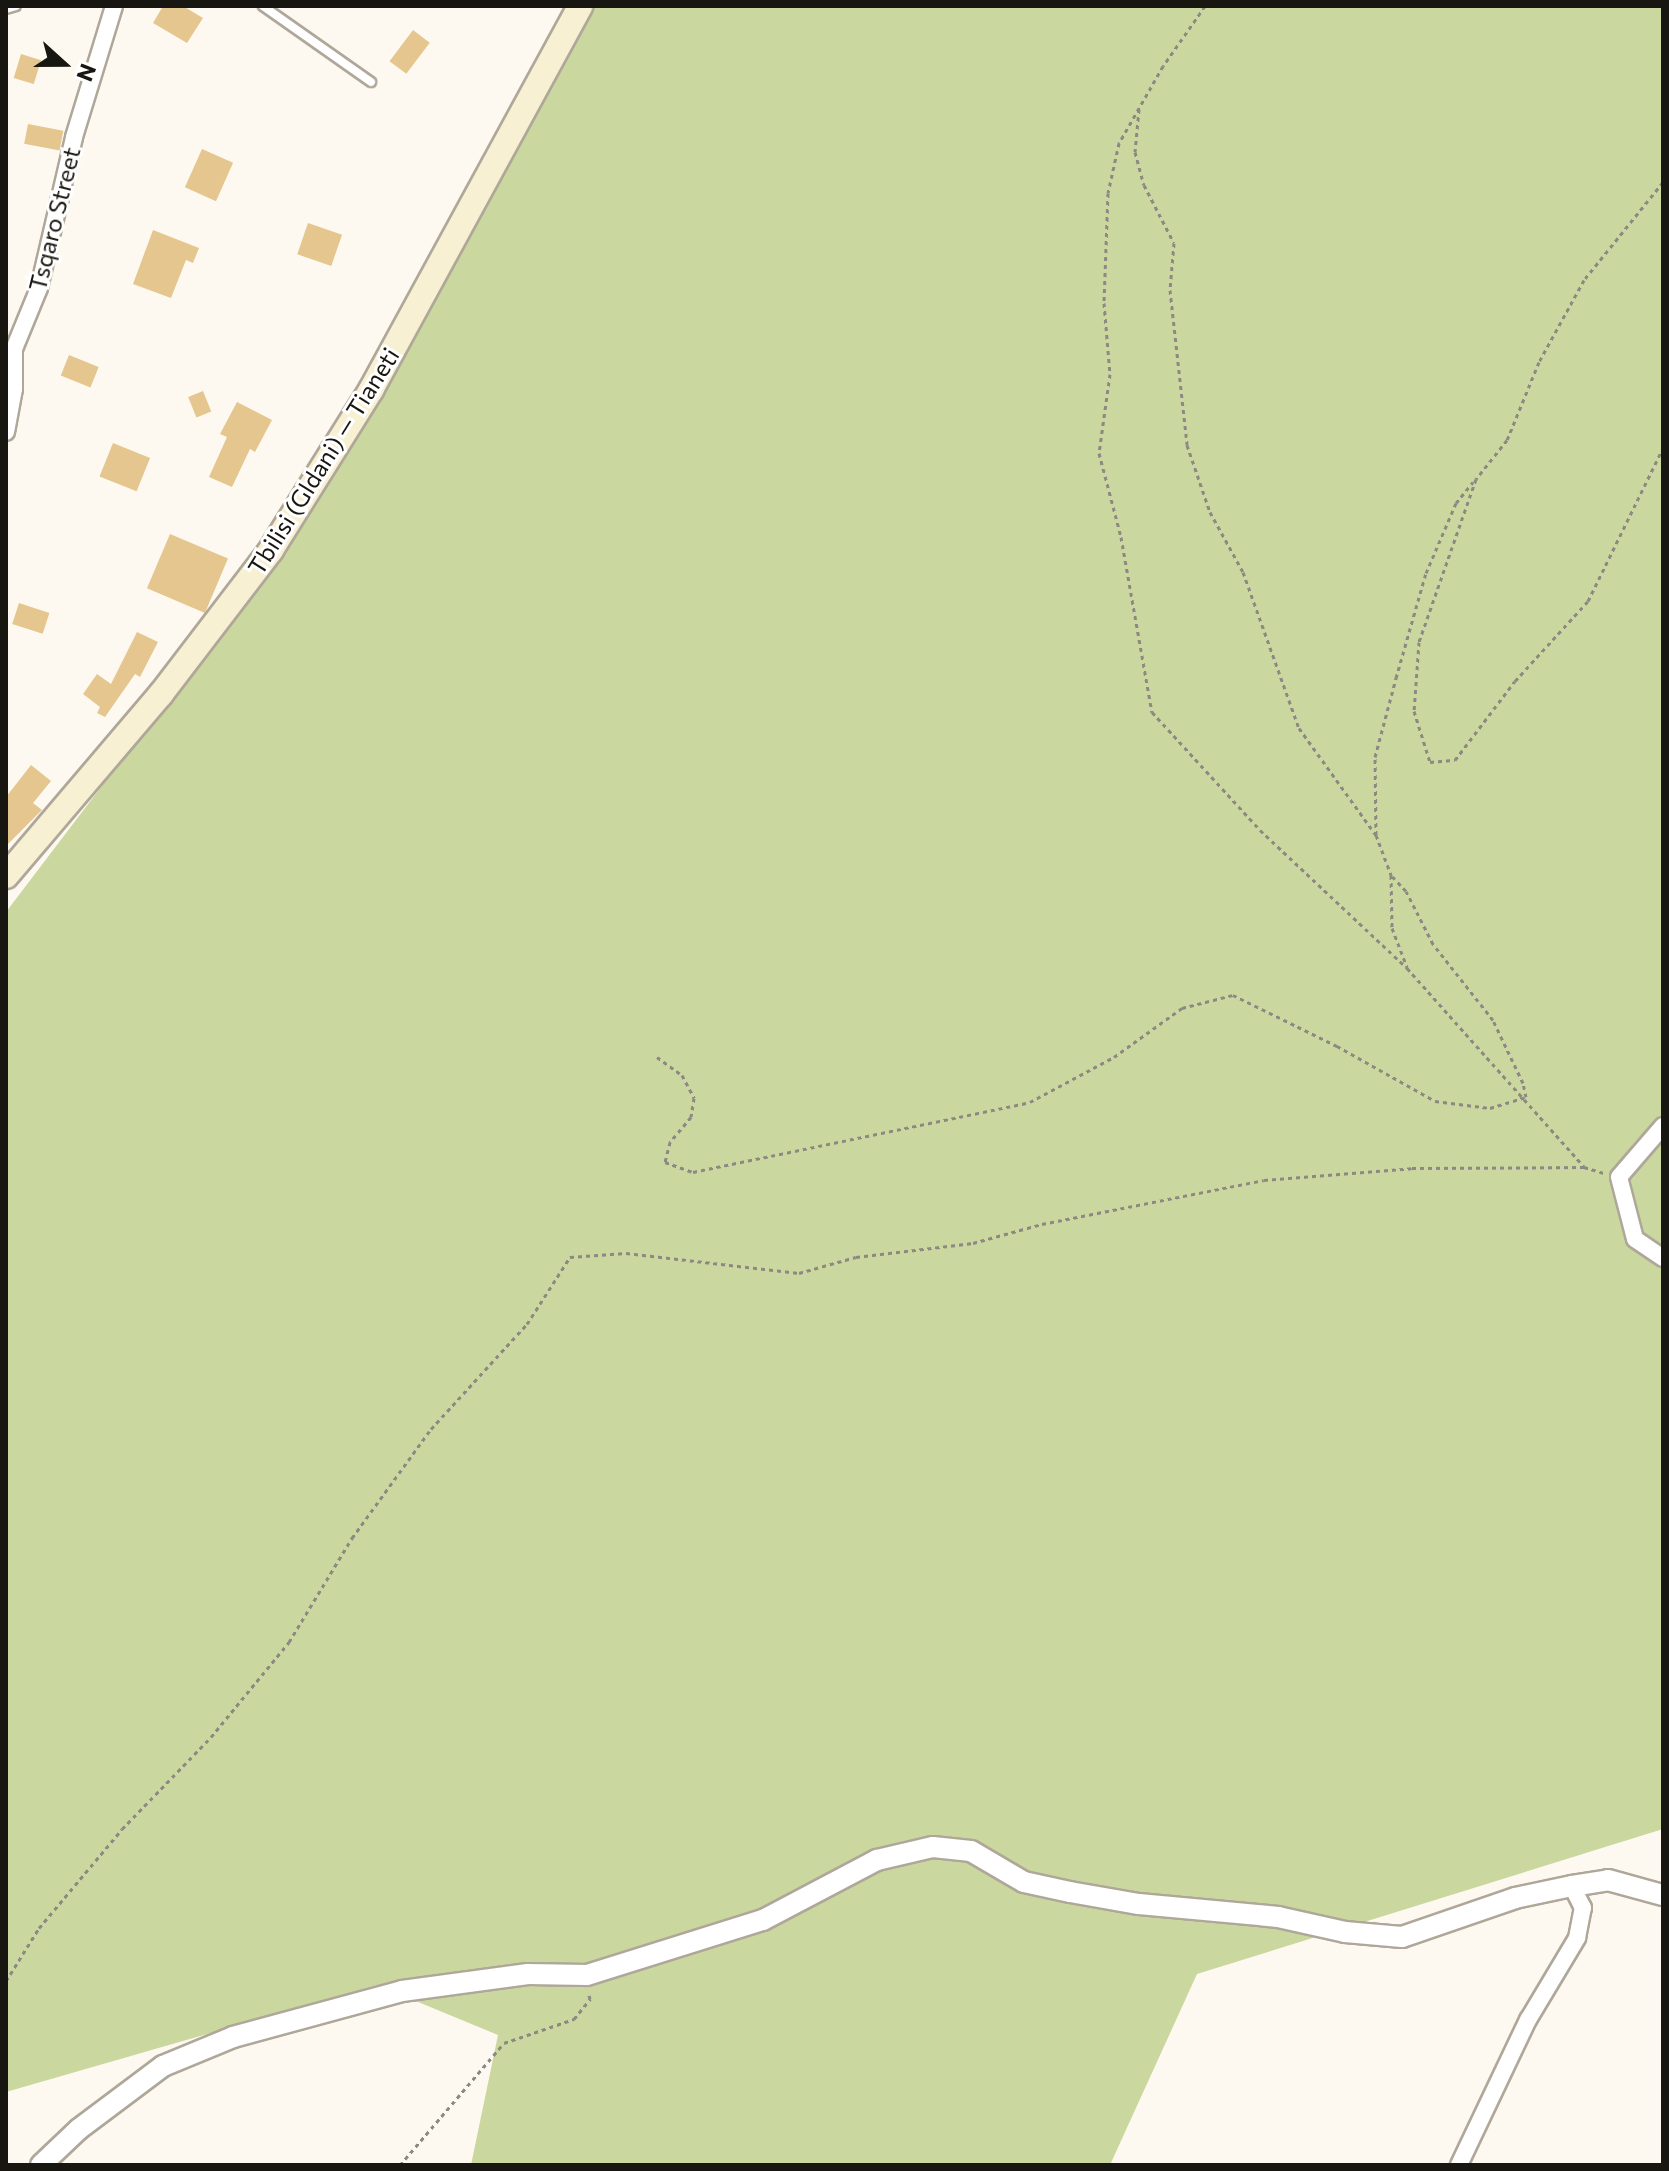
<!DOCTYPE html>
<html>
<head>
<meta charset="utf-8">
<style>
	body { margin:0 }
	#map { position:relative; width:1669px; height:2171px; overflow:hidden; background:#fef9f0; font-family:Commissioner,sans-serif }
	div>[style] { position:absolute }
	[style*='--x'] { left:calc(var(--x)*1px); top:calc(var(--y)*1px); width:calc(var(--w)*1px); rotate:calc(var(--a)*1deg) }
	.green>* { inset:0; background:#cad79e }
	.building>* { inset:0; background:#e4c68e; transform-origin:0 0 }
	.path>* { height:3px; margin-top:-1.5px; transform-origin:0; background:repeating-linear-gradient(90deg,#8d8982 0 4px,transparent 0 8px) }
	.roads { filter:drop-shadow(2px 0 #afa799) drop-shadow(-2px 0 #afa799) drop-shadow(0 2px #afa799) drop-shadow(0 -2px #afa799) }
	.service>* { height:8px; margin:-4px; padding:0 4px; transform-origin:4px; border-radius:4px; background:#fff }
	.minor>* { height:16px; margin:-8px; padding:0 8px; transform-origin:8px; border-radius:8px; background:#fff }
	.tertiary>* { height:20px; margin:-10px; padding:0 10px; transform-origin:10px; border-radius:10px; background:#fff }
	.secondary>* { height:24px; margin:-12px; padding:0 12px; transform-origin:12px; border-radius:12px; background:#f8f0d2 }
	span { translate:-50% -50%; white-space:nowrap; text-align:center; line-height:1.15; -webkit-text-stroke:6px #fff; paint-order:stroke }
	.street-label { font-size:24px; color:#181610 }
	.frame { position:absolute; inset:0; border:8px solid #181610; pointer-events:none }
	.north { position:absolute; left:24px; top:24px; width:80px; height:80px; -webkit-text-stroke:6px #fff; paint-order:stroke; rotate:111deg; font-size:22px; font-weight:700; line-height:32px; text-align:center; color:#181610 }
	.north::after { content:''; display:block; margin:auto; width:28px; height:36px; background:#181610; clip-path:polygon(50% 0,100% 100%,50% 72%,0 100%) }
</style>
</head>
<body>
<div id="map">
	<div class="green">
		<i style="clip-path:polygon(595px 6px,1663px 6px,1663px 1829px,1197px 1974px,1110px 2165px,471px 2165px,498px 2035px,377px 1985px,6px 2092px,6px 912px,301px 524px,403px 352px)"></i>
	</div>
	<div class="building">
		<i style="clip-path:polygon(163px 6px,183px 6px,203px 18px,187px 43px,153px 23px)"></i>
		<i style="left:413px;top:30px;width:21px;height:39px;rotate:37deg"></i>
		<i style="left:21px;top:54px;width:21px;height:25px;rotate:17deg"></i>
		<i style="left:28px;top:124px;width:36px;height:20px;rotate:11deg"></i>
		<i style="left:202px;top:149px;width:34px;height:42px;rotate:24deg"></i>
		<i style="left:308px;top:223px;width:36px;height:33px;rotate:19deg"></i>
		<i style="clip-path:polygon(153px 230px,199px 248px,193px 263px,186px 260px,171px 298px,133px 284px)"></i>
		<i style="left:69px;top:355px;width:32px;height:22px;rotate:22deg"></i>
		<i style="left:203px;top:391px;width:22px;height:16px;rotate:68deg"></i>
		<i style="clip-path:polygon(237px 402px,272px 420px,255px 452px,250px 449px,232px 487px,209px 477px,227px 437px,220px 434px)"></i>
		<i style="left:113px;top:443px;width:40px;height:36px;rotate:22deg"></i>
		<i style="left:170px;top:534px;width:63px;height:59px;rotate:23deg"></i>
		<i style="left:19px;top:603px;width:32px;height:22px;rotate:18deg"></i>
		<i style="clip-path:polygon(137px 632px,158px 642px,140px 677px,135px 674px,105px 717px,97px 713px,100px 707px,83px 694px,97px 674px,111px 684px)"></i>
		<i style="clip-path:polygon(31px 765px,51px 781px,33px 803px,42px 810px,6px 846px,6px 797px)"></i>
	</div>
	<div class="path">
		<i style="--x:1205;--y:6;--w:73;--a:125"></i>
		<i style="--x:1163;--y:66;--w:89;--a:119.7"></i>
		<i style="--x:1119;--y:143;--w:51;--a:102.4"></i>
		<i style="--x:1108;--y:193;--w:110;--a:92.1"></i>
		<i style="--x:1104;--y:303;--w:71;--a:85.2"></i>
		<i style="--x:1110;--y:374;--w:80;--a:97.9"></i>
		<i style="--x:1099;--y:453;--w:87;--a:75.3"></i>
		<i style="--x:1121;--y:537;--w:178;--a:80"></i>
		<i style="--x:1152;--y:712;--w:160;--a:47.5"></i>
		<i style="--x:1260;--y:830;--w:202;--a:43.2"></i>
		<i style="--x:1407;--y:968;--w:266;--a:48.3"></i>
		<i style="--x:1584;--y:1167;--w:21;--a:17"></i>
		<i style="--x:1139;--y:109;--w:43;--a:95.3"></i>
		<i style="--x:1135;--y:152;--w:34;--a:75"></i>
		<i style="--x:1144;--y:185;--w:65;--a:62.7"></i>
		<i style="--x:1174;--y:243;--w:47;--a:94.9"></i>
		<i style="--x:1170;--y:290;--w:156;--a:83.7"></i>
		<i style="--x:1187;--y:445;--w:71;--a:71.1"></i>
		<i style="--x:1210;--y:512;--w:68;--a:61.2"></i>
		<i style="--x:1243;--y:572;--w:166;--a:70.3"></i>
		<i style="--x:1299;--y:728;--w:132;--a:54.3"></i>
		<i style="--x:1376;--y:835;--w:43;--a:69.4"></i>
		<i style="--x:1391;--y:875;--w:53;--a:88.9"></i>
		<i style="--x:1392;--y:928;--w:42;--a:69"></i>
		<i style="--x:1663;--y:182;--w:126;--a:128.9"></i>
		<i style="--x:1584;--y:280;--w:94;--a:118.8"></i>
		<i style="--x:1539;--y:362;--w:84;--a:112.3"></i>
		<i style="--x:1507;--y:440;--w:50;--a:128.5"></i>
		<i style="--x:1476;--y:479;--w:173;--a:109.3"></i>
		<i style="--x:1419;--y:642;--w:69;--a:94.1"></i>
		<i style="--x:1414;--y:711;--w:53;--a:72.6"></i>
		<i style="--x:1430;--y:762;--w:25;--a:-5"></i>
		<i style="--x:1455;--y:760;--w:99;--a:-52.8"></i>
		<i style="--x:1515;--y:681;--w:108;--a:-47.6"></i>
		<i style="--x:1588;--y:601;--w:170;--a:-63.9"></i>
		<i style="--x:1376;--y:835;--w:78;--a:-90.7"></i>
		<i style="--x:1375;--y:757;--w:82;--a:-75.1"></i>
		<i style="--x:1396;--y:678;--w:109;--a:-74.1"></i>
		<i style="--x:1426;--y:573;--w:76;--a:-66.8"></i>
		<i style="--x:1456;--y:503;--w:27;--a:-51"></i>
		<i style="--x:657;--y:1057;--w:31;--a:36"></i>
		<i style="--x:682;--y:1075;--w:26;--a:62"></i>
		<i style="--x:694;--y:1098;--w:19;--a:99"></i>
		<i style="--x:691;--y:1117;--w:33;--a:130"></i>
		<i style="--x:670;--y:1142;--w:21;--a:104"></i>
		<i style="--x:665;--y:1162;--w:30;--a:20"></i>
		<i style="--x:693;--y:1172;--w:344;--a:-11.7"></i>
		<i style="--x:1030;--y:1102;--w:95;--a:-28.2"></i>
		<i style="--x:1114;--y:1057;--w:84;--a:-35.8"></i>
		<i style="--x:1182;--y:1008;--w:53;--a:-14.3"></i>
		<i style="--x:1233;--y:995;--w:116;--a:26.1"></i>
		<i style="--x:1337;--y:1046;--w:112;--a:29.3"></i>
		<i style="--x:1435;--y:1101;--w:55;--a:7.3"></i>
		<i style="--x:1490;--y:1108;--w:38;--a:-17"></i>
		<i style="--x:1526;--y:1097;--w:14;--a:-102"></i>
		<i style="--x:1523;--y:1083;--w:70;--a:-115.5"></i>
		<i style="--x:1493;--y:1020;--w:97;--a:-128.3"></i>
		<i style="--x:1433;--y:944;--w:59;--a:-117"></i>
		<i style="--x:1406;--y:891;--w:22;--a:-133"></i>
		<i style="--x:6;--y:1981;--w:62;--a:-58.1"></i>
		<i style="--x:39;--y:1928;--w:129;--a:-50"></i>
		<i style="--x:122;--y:1829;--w:128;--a:-45.9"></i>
		<i style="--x:211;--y:1737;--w:123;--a:-50.6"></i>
		<i style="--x:289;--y:1642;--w:122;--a:-58.8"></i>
		<i style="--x:352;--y:1538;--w:135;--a:-54.1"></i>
		<i style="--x:431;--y:1429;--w:142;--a:-47.6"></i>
		<i style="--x:527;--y:1324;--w:80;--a:-57.3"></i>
		<i style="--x:570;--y:1257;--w:56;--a:-4.1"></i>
		<i style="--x:626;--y:1253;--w:174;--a:6.6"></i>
		<i style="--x:799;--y:1273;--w:59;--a:-15.7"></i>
		<i style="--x:856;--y:1257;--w:118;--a:-6.8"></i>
		<i style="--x:973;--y:1243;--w:72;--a:-15.4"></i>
		<i style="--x:1042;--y:1224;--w:226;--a:-11.2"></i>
		<i style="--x:1264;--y:1180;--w:148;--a:-4.6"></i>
		<i style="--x:1412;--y:1168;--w:172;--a:-0.3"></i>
		<i style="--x:400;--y:2165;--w:160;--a:-49.6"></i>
		<i style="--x:504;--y:2043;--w:74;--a:-18.9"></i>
		<i style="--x:574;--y:2019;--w:26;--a:-51"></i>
		<i style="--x:590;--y:1999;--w:4;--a:-104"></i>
	</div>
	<div class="roads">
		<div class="service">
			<i style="--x:263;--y:6;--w:132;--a:35.1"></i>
			<i style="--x:6;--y:9;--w:10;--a:-17"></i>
		</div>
		<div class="minor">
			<i style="--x:6;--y:432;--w:44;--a:-79.5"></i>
			<i style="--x:14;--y:389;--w:40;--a:-90"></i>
			<i style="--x:14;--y:349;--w:66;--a:-67.7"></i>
			<i style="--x:39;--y:288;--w:155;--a:-76.9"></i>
			<i style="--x:74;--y:137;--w:137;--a:-73"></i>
			<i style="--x:1663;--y:1126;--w:67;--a:130.8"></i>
			<i style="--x:1619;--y:1177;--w:64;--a:75.5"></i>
			<i style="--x:1635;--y:1239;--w:34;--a:34"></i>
			<i style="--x:1459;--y:2165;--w:161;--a:-64.6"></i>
			<i style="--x:1528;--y:2020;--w:96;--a:-59.1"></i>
			<i style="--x:1577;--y:1938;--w:31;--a:-79"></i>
			<i style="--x:1583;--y:1908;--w:25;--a:-117"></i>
		</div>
		<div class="tertiary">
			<i style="--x:41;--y:2165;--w:52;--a:-43.5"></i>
			<i style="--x:79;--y:2129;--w:105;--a:-36.9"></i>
			<i style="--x:163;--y:2066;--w:76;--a:-22.5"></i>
			<i style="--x:233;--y:2037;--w:175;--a:-15.2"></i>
			<i style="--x:402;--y:1991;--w:127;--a:-7.7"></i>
			<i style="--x:528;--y:1974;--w:59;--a:1"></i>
			<i style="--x:587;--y:1975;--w:184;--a:-17.4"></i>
			<i style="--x:763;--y:1920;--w:129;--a:-27.8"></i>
			<i style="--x:877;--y:1860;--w:57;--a:-13.1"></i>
			<i style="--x:933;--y:1847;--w:38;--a:6"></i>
			<i style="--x:971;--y:1851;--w:61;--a:30.3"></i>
			<i style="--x:1024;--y:1882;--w:47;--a:12.3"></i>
			<i style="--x:1070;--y:1892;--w:70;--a:9.9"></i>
			<i style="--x:1139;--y:1904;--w:140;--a:5.3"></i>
			<i style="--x:1278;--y:1917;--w:69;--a:12.6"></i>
			<i style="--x:1345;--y:1932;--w:57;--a:5"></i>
			<i style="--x:1402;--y:1937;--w:120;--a:-19"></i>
			<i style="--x:1515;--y:1898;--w:58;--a:-11.9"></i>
			<i style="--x:1572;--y:1886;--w:36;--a:-9"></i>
			<i style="--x:1608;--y:1880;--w:57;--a:15.3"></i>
		</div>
		<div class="secondary">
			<i style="--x:6;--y:876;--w:239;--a:-49.6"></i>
			<i style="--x:161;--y:694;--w:181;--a:-52.6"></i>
			<i style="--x:271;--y:550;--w:189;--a:-58"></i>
			<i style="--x:371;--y:390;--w:437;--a:-61.4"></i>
		</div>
	</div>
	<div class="street-label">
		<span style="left:54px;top:219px;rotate:-76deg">Tsqaro Street</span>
		<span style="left:323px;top:461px;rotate:-58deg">Tbilisi (Gldani) — Tianeti</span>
	</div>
	<div class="frame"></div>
	<div class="north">N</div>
</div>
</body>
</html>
